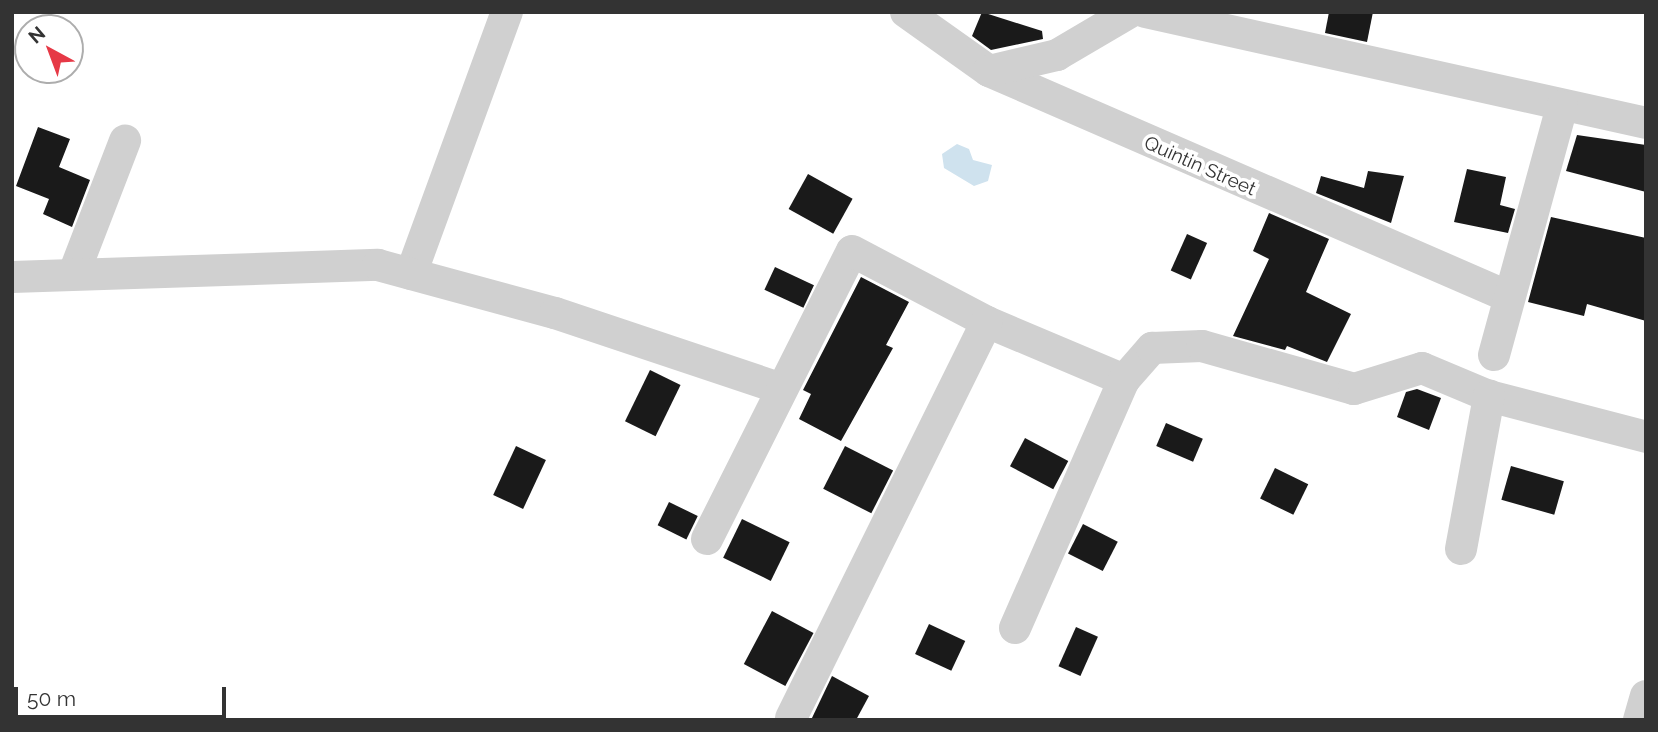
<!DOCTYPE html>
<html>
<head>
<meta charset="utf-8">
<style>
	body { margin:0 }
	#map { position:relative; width:1658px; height:732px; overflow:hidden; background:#fff; font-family:Raleway,sans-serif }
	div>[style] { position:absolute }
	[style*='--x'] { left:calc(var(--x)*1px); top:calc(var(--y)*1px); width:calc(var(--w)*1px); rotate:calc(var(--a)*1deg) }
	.water>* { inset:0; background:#cfe2ee }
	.building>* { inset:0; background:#1a1a1a; transform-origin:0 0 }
	.minor>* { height:32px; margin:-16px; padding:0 16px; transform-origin:16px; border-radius:16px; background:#d0d0d0 }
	span { translate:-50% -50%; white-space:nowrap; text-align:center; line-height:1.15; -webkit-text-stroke:7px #fff; paint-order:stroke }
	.street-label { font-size:19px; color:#333 }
	.frame { position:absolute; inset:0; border:14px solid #333; pointer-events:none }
	.north { position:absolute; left:14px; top:14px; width:70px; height:70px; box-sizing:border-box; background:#fff; border:2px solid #adadad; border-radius:50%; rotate:319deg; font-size:19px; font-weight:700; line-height:28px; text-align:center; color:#333 }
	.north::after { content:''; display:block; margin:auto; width:24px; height:32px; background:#e63946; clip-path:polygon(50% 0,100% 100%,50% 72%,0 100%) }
	.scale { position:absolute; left:14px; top:687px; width:212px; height:32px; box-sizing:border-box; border:4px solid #333; border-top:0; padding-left:9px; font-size:21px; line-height:24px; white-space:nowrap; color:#333; -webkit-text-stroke:5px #fff; paint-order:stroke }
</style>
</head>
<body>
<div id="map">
	<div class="water">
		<i style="clip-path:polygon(957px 144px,969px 149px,973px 160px,992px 165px,988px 181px,974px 186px,944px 168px,942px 154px)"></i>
	</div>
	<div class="building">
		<i style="clip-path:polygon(982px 12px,1042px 31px,1043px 39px,991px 50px,972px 36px)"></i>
		<i style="clip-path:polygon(1329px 12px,1373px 12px,1367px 42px,1325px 33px)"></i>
		<i style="clip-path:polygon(38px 127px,70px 139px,59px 167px,90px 180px,72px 227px,43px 214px,49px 199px,16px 186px)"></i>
		<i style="clip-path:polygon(1577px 135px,1646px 145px,1646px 192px,1566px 171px)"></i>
		<i style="clip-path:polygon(1467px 169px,1506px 177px,1500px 205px,1515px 209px,1508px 233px,1454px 222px)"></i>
		<i style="clip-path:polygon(1368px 171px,1404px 176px,1391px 223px,1316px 193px,1321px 176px,1364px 188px)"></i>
		<i style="left:808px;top:174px;width:51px;height:40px;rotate:29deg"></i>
		<i style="clip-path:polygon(1269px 213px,1329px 239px,1306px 292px,1351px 314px,1327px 362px,1287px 346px,1285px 350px,1233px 336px,1269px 259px,1253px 251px)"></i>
		<i style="clip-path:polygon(1551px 217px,1646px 238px,1646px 321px,1587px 304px,1584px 316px,1528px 302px)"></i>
		<i style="left:1187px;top:234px;width:22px;height:40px;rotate:24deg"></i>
		<i style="left:775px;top:267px;width:43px;height:25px;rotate:25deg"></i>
		<i style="clip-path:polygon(861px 277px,909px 302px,886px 345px,893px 348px,841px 441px,799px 419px,811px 394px,803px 390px)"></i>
		<i style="left:650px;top:370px;width:34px;height:57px;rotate:26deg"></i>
		<i style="clip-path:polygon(1417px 389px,1441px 398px,1429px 430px,1397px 417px,1406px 392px)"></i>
		<i style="left:1166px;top:423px;width:40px;height:25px;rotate:23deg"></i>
		<i style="left:1025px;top:438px;width:49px;height:32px;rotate:28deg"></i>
		<i style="left:516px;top:446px;width:33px;height:54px;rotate:25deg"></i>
		<i style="left:845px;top:446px;width:54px;height:48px;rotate:27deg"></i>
		<i style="left:1511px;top:466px;width:55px;height:35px;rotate:16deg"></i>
		<i style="left:1275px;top:468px;width:37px;height:34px;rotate:26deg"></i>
		<i style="left:669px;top:502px;width:32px;height:26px;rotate:26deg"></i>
		<i style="left:742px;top:519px;width:53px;height:43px;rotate:26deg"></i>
		<i style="left:1083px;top:524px;width:39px;height:33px;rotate:27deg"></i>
		<i style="left:772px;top:611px;width:47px;height:60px;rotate:28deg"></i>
		<i style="left:929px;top:624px;width:40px;height:33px;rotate:25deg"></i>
		<i style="left:1076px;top:627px;width:24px;height:43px;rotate:24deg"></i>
		<i style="clip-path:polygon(832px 676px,869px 696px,856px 720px,811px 720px)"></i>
	</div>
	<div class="minor">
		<i style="--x:906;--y:12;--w:102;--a:35.4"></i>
		<i style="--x:989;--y:71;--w:565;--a:23.48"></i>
		<i style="--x:1145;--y:12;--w:513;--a:12.49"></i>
		<i style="--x:989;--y:71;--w:70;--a:-13.2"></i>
		<i style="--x:1057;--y:55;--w:85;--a:-30.5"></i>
		<i style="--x:74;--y:273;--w:142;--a:-68.9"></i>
		<i style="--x:411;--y:274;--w:279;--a:-69.9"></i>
		<i style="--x:12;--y:277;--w:366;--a:-1.9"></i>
		<i style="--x:378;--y:265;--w:183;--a:15.2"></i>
		<i style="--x:555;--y:313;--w:239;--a:18.5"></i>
		<i style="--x:1494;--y:355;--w:258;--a:-74.7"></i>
		<i style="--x:707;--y:539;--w:322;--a:-63.3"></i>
		<i style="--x:852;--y:251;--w:153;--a:27.7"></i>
		<i style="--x:987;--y:322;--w:149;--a:22.9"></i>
		<i style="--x:1124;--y:380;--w:43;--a:-48.8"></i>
		<i style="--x:1152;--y:348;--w:50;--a:-2.3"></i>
		<i style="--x:1202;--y:346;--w:158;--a:15.8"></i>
		<i style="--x:1354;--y:389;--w:71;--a:-17.2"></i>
		<i style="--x:1422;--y:368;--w:73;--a:22.7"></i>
		<i style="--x:1489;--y:396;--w:162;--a:14.6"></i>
		<i style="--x:1461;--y:549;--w:156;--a:-79.6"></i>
		<i style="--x:1015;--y:628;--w:271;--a:-66.3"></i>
		<i style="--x:791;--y:718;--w:442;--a:-63.7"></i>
		<i style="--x:1639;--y:720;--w:25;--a:-74"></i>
	</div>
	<div class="street-label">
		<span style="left:1200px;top:166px;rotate:24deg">Quintin Street</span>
	</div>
	<div class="frame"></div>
	<div class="north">N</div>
	<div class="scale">50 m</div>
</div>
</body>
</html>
